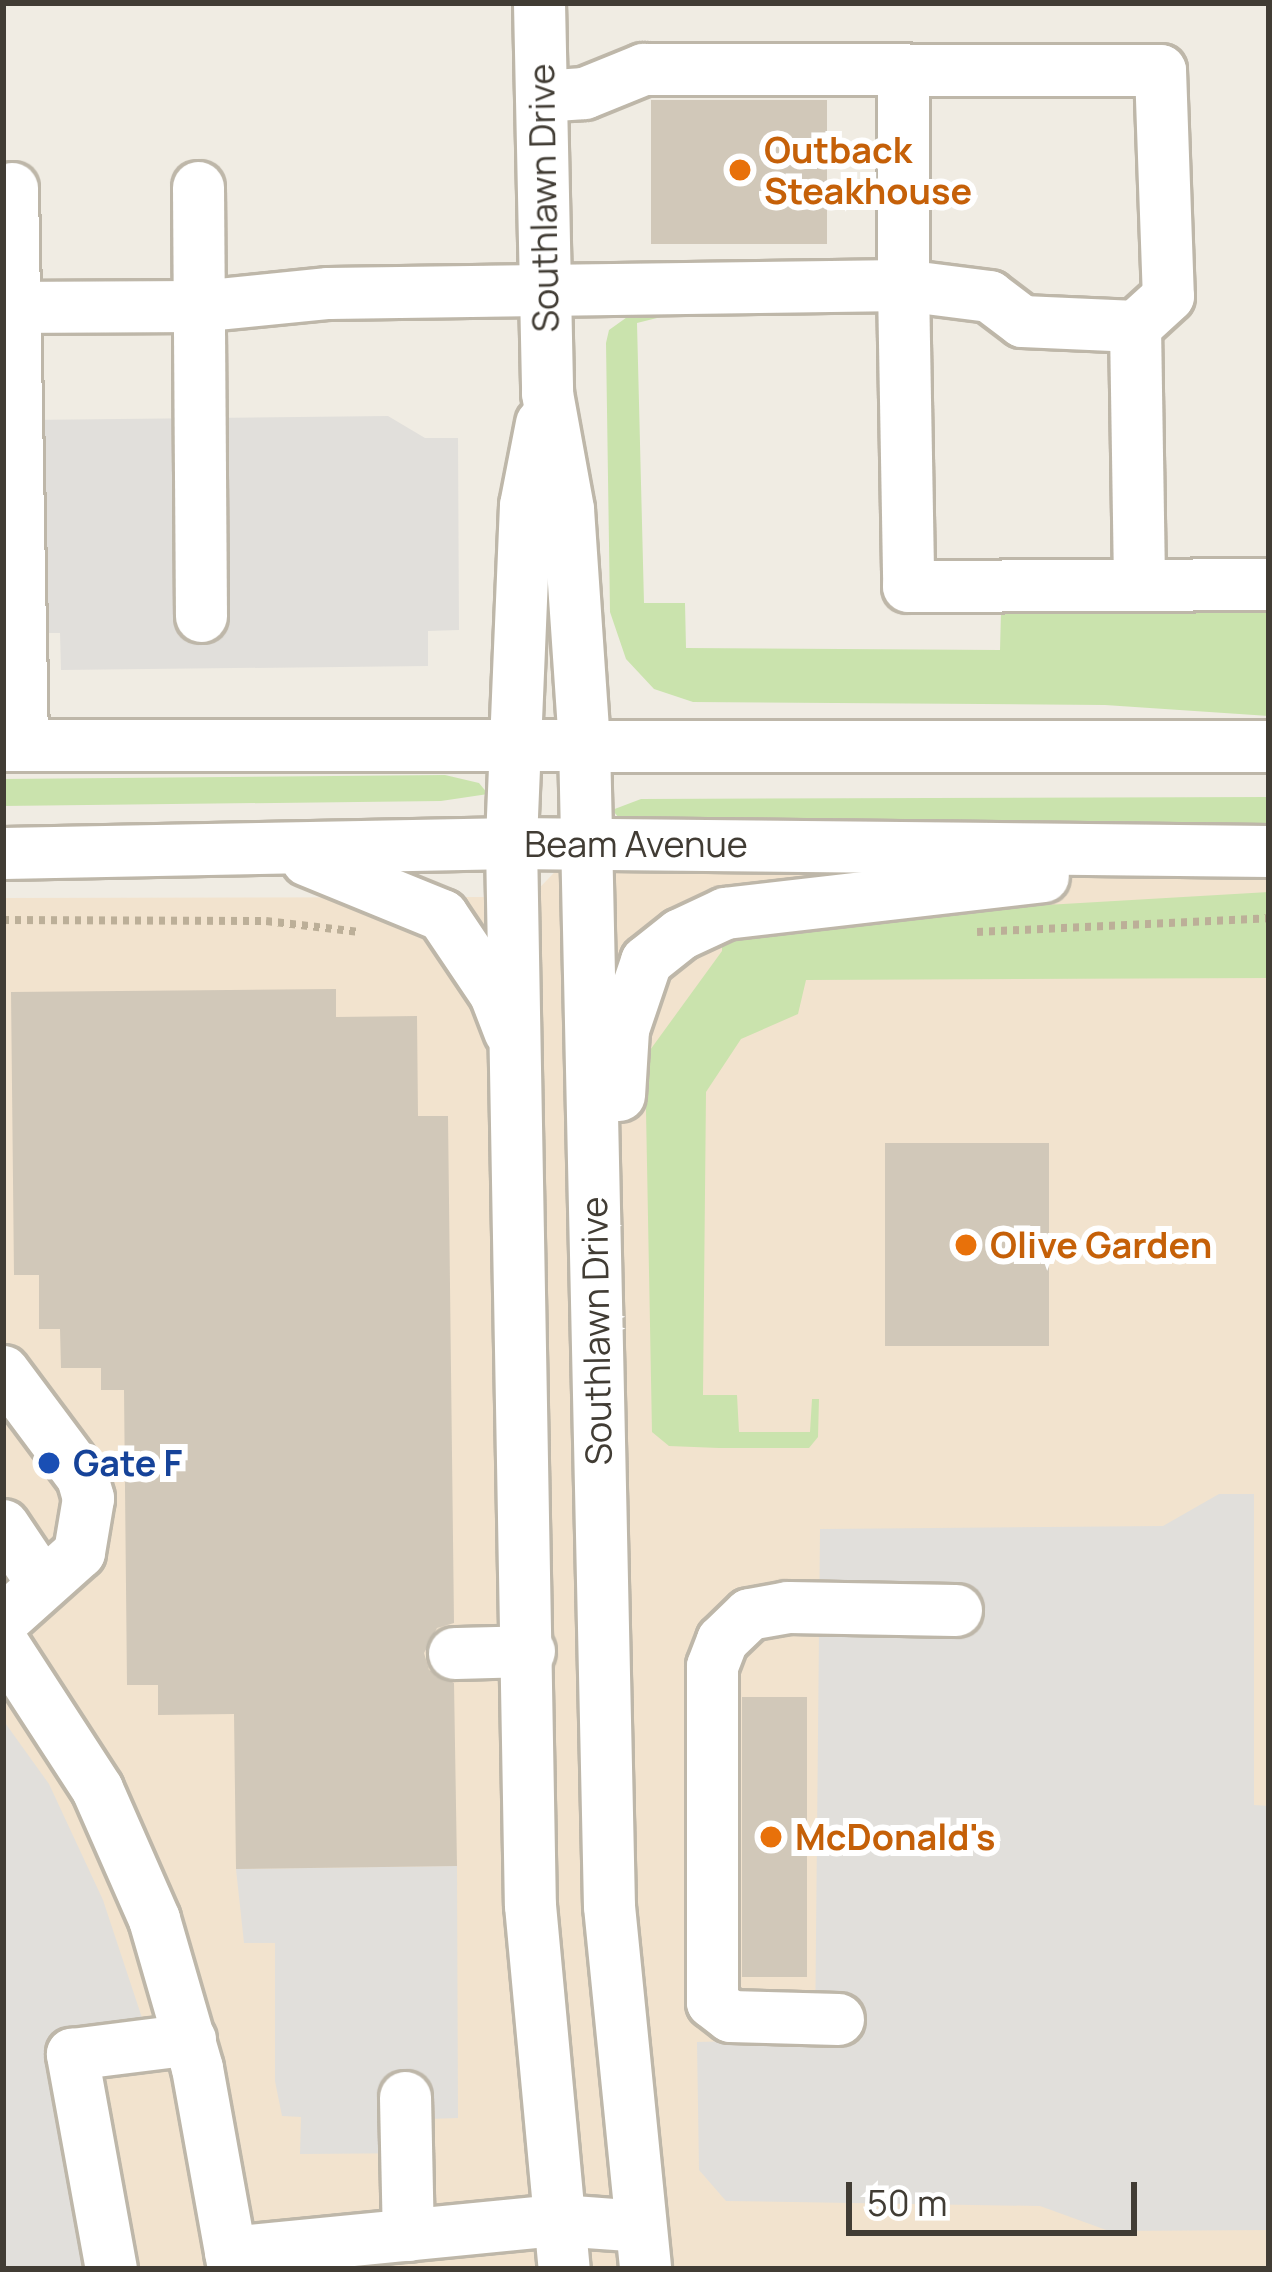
<!DOCTYPE html>
<html>
<head>
<meta charset="utf-8">
<style>
	body { margin:0 }
	#map { position:relative; width:1272px; height:2272px; overflow:hidden; background:#f0ece3; font-family:Manrope,sans-serif }
	div>[style] { position:absolute }
	[style*='--x'] { left:calc(var(--x)*1px); top:calc(var(--y)*1px); width:calc(var(--w)*1px); rotate:calc(var(--a)*1deg) }
	.commercial>* { inset:0; background:#f2e3ce }
	.green>* { inset:0; background:#cae3ad }
	.parking>* { inset:0; background:#e1dfdb }
	.building>* { inset:0; background:#d1c8b9; transform-origin:0 0 }
	.path>* { height:8px; margin-top:-4px; transform-origin:0; background:repeating-linear-gradient(90deg,#bcaf98 0 6px,transparent 0 12px) }
	.roads { filter:drop-shadow(3px 0 #beb7a9) drop-shadow(-3px 0 #beb7a9) drop-shadow(0 3px #beb7a9) drop-shadow(0 -3px #beb7a9) }
	.minor>* { height:51px; margin:-25.5px; padding:0 25.5px; transform-origin:25.5px; border-radius:25.5px; background:#fff }
	.dots>* { width:33px; height:33px; translate:-50% -50%; box-sizing:border-box; border:6px solid #fff; border-radius:50% }
	span { translate:-50% -50%; white-space:nowrap; text-align:center; line-height:1.15; -webkit-text-stroke:12px #fff; paint-order:stroke }
	.food-label { font-size:36px; color:#c56008; font-weight:700 }
	.left { translate:0 -50%; text-align:left }
	.street-label { font-size:36px; color:#413c34 }
	.transit-label { font-size:36px; color:#164399; font-weight:700 }
	.frame { position:absolute; inset:0; border:6px solid #413c34; pointer-events:none }
	.scale { position:absolute; left:846px; top:2182px; width:291px; height:54px; box-sizing:border-box; border:6px solid #413c34; border-top:0; padding-left:15px; font-size:36px; line-height:42px; white-space:nowrap; color:#413c34; -webkit-text-stroke:9px #fff; paint-order:stroke }
</style>
</head>
<body>
<div id="map">
	<div class="commercial">
		<i style="clip-path:polygon(576px 850px,1269px 851px,1269px 2269px,3px 2269px,3px 898px,513px 897px,520px 908px)"></i>
	</div>
	<div class="green">
		<i style="clip-path:polygon(644px 305px,661px 305px,661px 317px,637px 323px,644px 603px,685px 603px,686px 648px,1000px 650px,1001px 612px,1269px 606px,1269px 716px,1105px 705px,693px 702px,654px 689px,626px 659px,610px 612px,606px 343px,609px 330px)"></i>
		<i style="clip-path:polygon(445px 775px,479px 783px,488px 794px,441px 801px,3px 806px,3px 779px)"></i>
		<i style="clip-path:polygon(1269px 797px,1269px 832px,621px 820px,612px 810px,641px 799px)"></i>
		<i style="clip-path:polygon(1269px 892px,1269px 978px,806px 980px,798px 1014px,741px 1039px,706px 1092px,703px 1395px,737px 1395px,739px 1432px,810px 1432px,812px 1399px,819px 1399px,818px 1437px,809px 1448px,719px 1448px,669px 1446px,652px 1432px,645px 1057px,722px 951px,722px 933px,751px 922px)"></i>
	</div>
	<div class="parking">
		<i style="clip-path:polygon(388px 416px,425px 438px,458px 438px,459px 630px,428px 631px,428px 666px,61px 670px,60px 633px,29px 633px,27px 420px)"></i>
		<i style="clip-path:polygon(1219px 1494px,1254px 1494px,1254px 1805px,1269px 1806px,1269px 2230px,1109px 2231px,1040px 2206px,726px 2201px,699px 2170px,697px 2042px,815px 2039px,820px 1529px,1163px 1526px)"></i>
		<i style="clip-path:polygon(3px 1720px,49px 1784px,103px 1900px,146px 2030px,61px 2071px,97px 2269px,3px 2269px)"></i>
		<i style="clip-path:polygon(457px 1866px,458px 2118px,429px 2119px,428px 2153px,300px 2154px,301px 2117px,282px 2116px,275px 2081px,275px 1943px,244px 1943px,236px 1869px)"></i>
	</div>
	<div class="building">
		<i style="left:651px;top:100px;width:176px;height:144px"></i>
		<i style="clip-path:polygon(336px 989px,336px 1017px,417px 1016px,418px 1116px,448px 1116px,454px 1623px,437px 1628px,424px 1653px,429px 1670px,454px 1683px,457px 1866px,236px 1869px,234px 1714px,158px 1715px,158px 1685px,127px 1685px,124px 1390px,101px 1390px,101px 1368px,61px 1368px,60px 1329px,39px 1329px,39px 1275px,14px 1275px,11px 992px)"></i>
		<i style="left:885px;top:1143px;width:164px;height:203px"></i>
		<i style="left:742px;top:1697px;width:65px;height:280px"></i>
	</div>
	<div class="path">
		<i style="--x:3;--y:920;--w:263;--a:0.2"></i>
		<i style="--x:266;--y:921;--w:94;--a:6.7"></i>
		<i style="--x:977;--y:932;--w:292;--a:-2.7"></i>
	</div>
	<div class="roads">
		<div class="minor">
			<i style="--x:539;--y:3;--w:390;--a:88.8"></i>
			<i style="--x:547;--y:393;--w:118;--a:79.7"></i>
			<i style="--x:568;--y:509;--w:234;--a:86.1"></i>
			<i style="--x:584;--y:742;--w:1164;--a:88.77"></i>
			<i style="--x:609;--y:1906;--w:365;--a:84.3"></i>
			<i style="--x:541;--y:96;--w:43;--a:-4"></i>
			<i style="--x:584;--y:93;--w:64;--a:-22.1"></i>
			<i style="--x:643;--y:69;--w:517;--a:0.11"></i>
			<i style="--x:1160;--y:70;--w:226;--a:88"></i>
			<i style="--x:1168;--y:296;--w:45;--a:137.7"></i>
			<i style="--x:1135;--y:326;--w:113;--a:-177.5"></i>
			<i style="--x:1022;--y:321;--w:41;--a:-142.9"></i>
			<i style="--x:989;--y:296;--w:87;--a:-172.7"></i>
			<i style="--x:903;--y:285;--w:213;--a:-90"></i>
			<i style="--x:198;--y:187;--w:429;--a:89.6"></i>
			<i style="--x:12;--y:188;--w:557;--a:88.97"></i>
			<i style="--x:3;--y:307;--w:195;--a:-0.3"></i>
			<i style="--x:198;--y:306;--w:131;--a:-5.7"></i>
			<i style="--x:328;--y:293;--w:575;--a:-0.8"></i>
			<i style="--x:903;--y:285;--w:301;--a:89"></i>
			<i style="--x:908;--y:586;--w:361;--a:-0.3"></i>
			<i style="--x:1135;--y:326;--w:259;--a:89.1"></i>
			<i style="--x:541;--y:423;--w:84;--a:101"></i>
			<i style="--x:525;--y:505;--w:338;--a:92.4"></i>
			<i style="--x:511;--y:843;--w:1062;--a:88.98"></i>
			<i style="--x:530;--y:1905;--w:366;--a:84.7"></i>
			<i style="--x:3;--y:745;--w:1266;--a:0.05"></i>
			<i style="--x:3;--y:853;--w:508;--a:-1.13"></i>
			<i style="--x:511;--y:843;--w:758;--a:0.6"></i>
			<i style="--x:307;--y:860;--w:146;--a:22.2"></i>
			<i style="--x:442;--y:915;--w:95;--a:56.1"></i>
			<i style="--x:495;--y:994;--w:40;--a:69"></i>
			<i style="--x:619;--y:1095;--w:66;--a:-86.5"></i>
			<i style="--x:623;--y:1029;--w:72;--a:-71.3"></i>
			<i style="--x:646;--y:961;--w:43;--a:-38.5"></i>
			<i style="--x:680;--y:934;--w:50;--a:-25"></i>
			<i style="--x:725;--y:913;--w:320;--a:-6.6"></i>
			<i style="--x:3;--y:1371;--w:132;--a:53.3"></i>
			<i style="--x:82;--y:1477;--w:22;--a:74"></i>
			<i style="--x:88;--y:1498;--w:55;--a:99.5"></i>
			<i style="--x:79;--y:1552;--w:102;--a:138.2"></i>
			<i style="--x:3;--y:1525;--w:70;--a:56.1"></i>
			<i style="--x:3;--y:1644;--w:173;--a:57"></i>
			<i style="--x:97;--y:1789;--w:142;--a:66.3"></i>
			<i style="--x:154;--y:1919;--w:155;--a:73.9"></i>
			<i style="--x:197;--y:2068;--w:204;--a:79.8"></i>
			<i style="--x:454;--y:1653;--w:75;--a:-1.5"></i>
			<i style="--x:838;--y:2019;--w:108;--a:-178.4"></i>
			<i style="--x:730;--y:2016;--w:23;--a:-142"></i>
			<i style="--x:712;--y:2002;--w:336;--a:-90"></i>
			<i style="--x:712;--y:1666;--w:28;--a:-69"></i>
			<i style="--x:722;--y:1640;--w:37;--a:-44"></i>
			<i style="--x:749;--y:1614;--w:39;--a:-10"></i>
			<i style="--x:787;--y:1607;--w:169;--a:1"></i>
			<i style="--x:405;--y:2097;--w:138;--a:88.8"></i>
			<i style="--x:230;--y:2252;--w:331;--a:-5.6"></i>
			<i style="--x:559;--y:2220;--w:81;--a:4.2"></i>
			<i style="--x:111;--y:2269;--w:219;--a:-100.3"></i>
			<i style="--x:72;--y:2054;--w:119;--a:-7.2"></i>
		</div>
	</div>
	<div class="dots">
		<i style="left:740px;top:170px;background:#e8710a"></i>
		<i style="left:966px;top:1245px;background:#e8710a"></i>
		<i style="left:49px;top:1463px;background:#1a4fb4"></i>
		<i style="left:771px;top:1837px;background:#e8710a"></i>
	</div>
	<div class="food-label">
		<span class="left" style="left:764px;top:170px">Outback<br>Steakhouse</span>
		<span class="left" style="left:990px;top:1245px">Olive Garden</span>
		<span class="left" style="left:795px;top:1837px">McDonald's</span>
	</div>
	<div class="street-label">
		<span style="left:543px;top:198px;rotate:-91deg">Southlawn Drive</span>
		<span style="left:636px;top:844px">Beam Avenue</span>
		<span style="left:596px;top:1331px;rotate:-91deg">Southlawn Drive</span>
	</div>
	<div class="transit-label">
		<span class="left" style="left:73px;top:1463px">Gate F</span>
	</div>
	<div class="frame"></div>
	<div class="scale">50 m</div>
</div>
</body>
</html>
